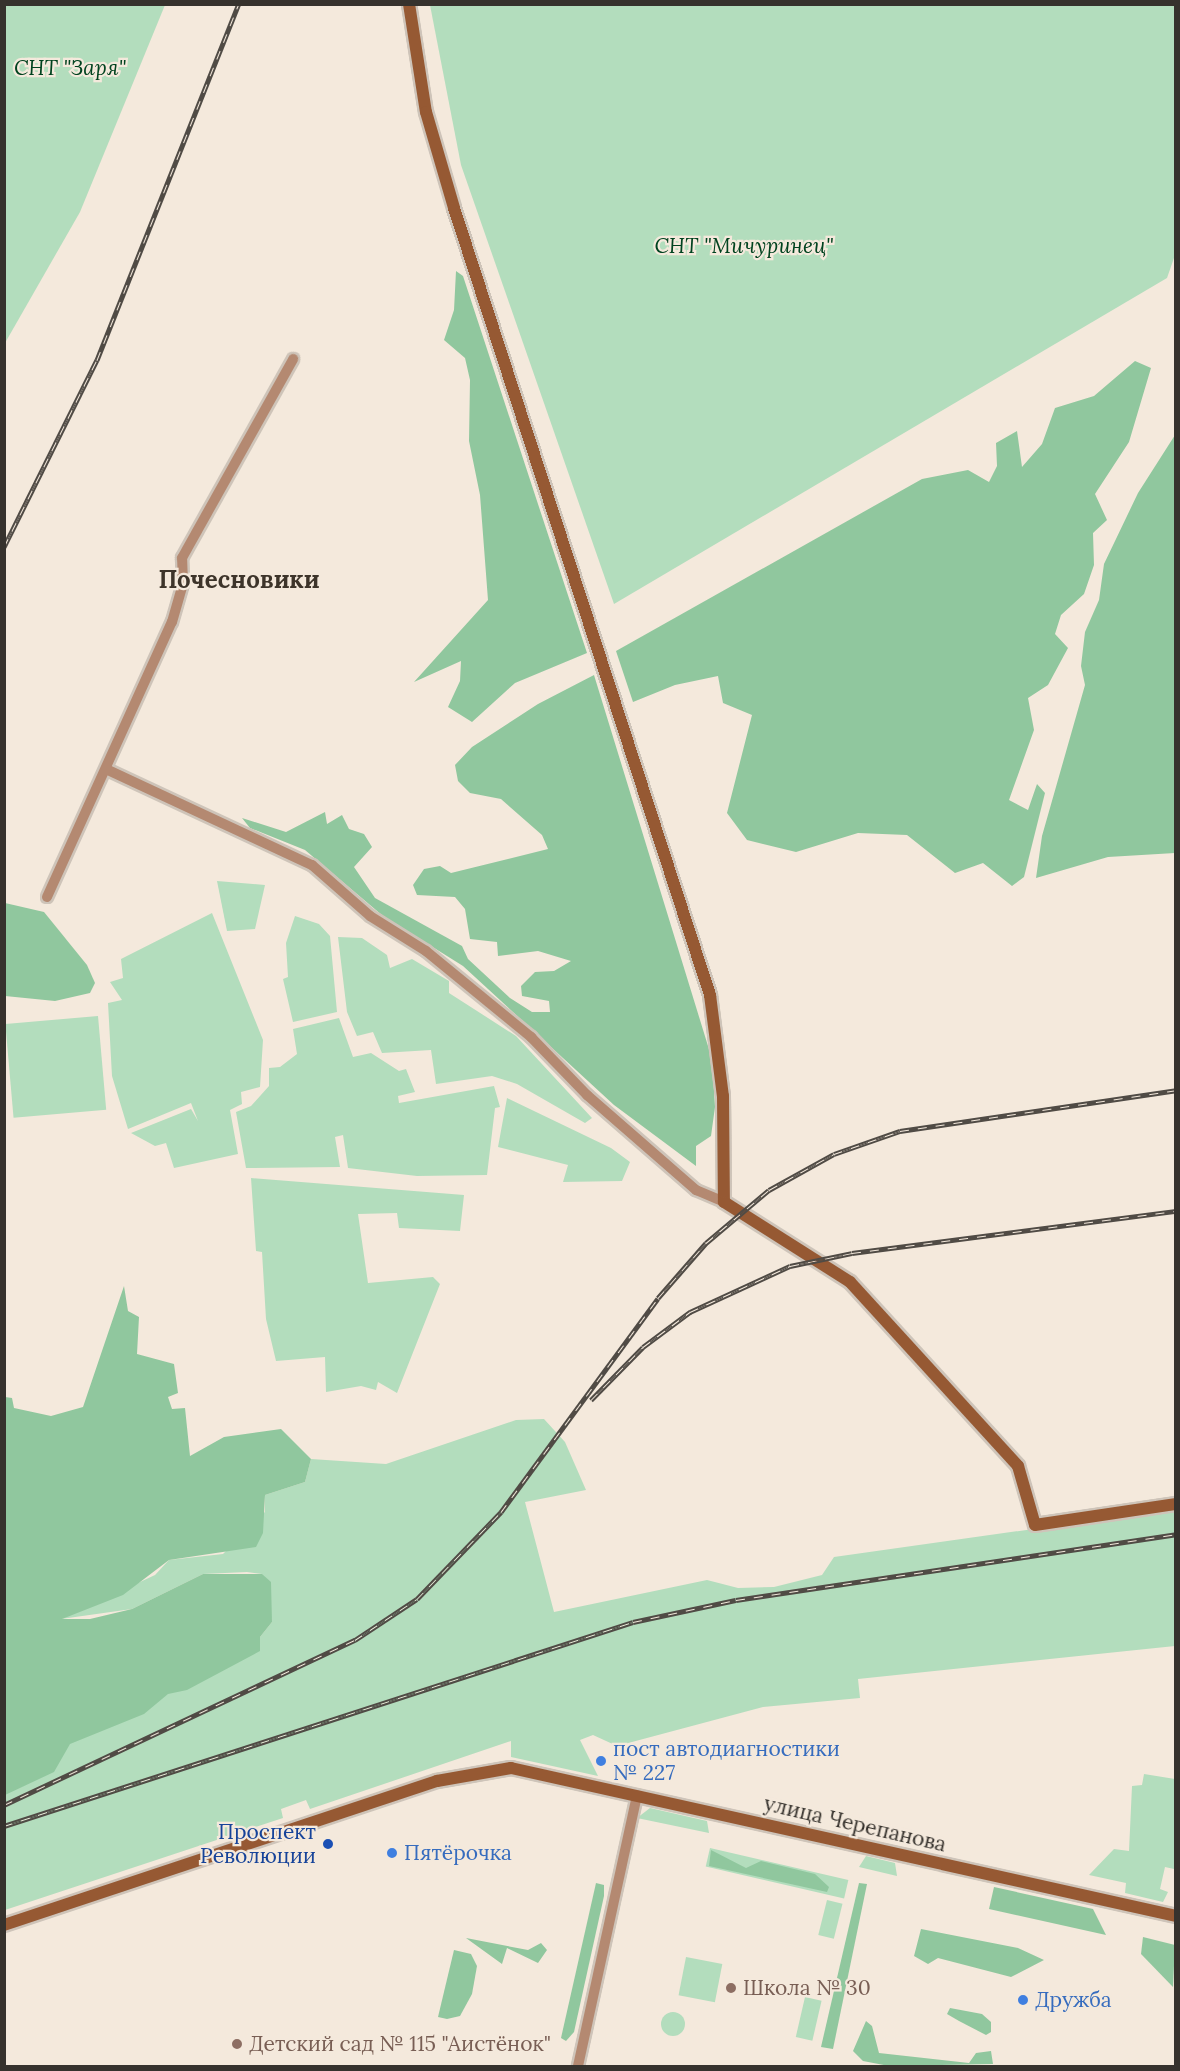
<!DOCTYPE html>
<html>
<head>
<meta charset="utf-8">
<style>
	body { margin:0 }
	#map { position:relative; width:1180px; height:2071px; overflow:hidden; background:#f4e9dc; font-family:Lora,serif }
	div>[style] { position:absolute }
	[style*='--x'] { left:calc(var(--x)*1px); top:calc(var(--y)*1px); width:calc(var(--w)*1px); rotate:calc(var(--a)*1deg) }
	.green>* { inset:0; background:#b3ddbd; transform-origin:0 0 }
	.round { border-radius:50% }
	.forest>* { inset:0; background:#90c79e }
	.roads { filter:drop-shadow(2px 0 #cec4b9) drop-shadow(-2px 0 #cec4b9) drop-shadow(0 2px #cec4b9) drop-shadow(0 -2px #cec4b9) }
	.street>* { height:10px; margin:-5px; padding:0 5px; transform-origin:5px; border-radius:5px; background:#b48971 }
	.secondary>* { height:12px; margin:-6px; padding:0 6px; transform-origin:6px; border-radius:6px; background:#965933 }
	.rail>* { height:5px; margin-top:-2.5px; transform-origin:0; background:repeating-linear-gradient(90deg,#f4e9dc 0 9px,#504b45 0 18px); box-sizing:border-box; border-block:2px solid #504b45 }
	.dots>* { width:16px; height:16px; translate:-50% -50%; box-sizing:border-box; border:3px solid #f4e9dc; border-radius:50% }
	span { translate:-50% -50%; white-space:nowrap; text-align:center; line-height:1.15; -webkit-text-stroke:4.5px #f4e9dc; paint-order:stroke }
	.park-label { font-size:21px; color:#00431f; font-style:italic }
	.shop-label { font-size:21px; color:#366cbe }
	.left { translate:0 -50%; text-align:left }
	.street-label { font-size:21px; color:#36322d }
	.transit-label { font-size:21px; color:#164399 }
	.right { translate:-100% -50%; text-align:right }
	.education-label { font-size:21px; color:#785e54 }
	.quarter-label { font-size:24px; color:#3d342a; font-weight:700 }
	.frame { position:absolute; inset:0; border:6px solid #36322d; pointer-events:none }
</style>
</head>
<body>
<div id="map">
	<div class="green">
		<i style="clip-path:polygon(5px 4px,165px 5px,80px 212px,5px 343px)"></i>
		<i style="clip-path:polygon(430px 5px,1175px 5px,1175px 255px,1167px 278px,614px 604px,461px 165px)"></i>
		<i style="clip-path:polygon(217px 881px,265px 885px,255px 929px,227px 931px)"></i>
		<i style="clip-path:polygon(212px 913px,263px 1040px,260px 1087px,241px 1092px,242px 1104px,230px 1110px,238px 1154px,174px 1168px,166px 1143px,155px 1146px,131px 1133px,191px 1109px,198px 1121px,191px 1103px,128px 1129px,112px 1076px,108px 1003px,122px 1000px,110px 982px,123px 978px,121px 959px)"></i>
		<i style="clip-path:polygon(295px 916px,319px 924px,330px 936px,337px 1012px,293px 1022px,283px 979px,288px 977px,286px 943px)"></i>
		<i style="clip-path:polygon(338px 937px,362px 938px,387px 955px,390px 968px,412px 959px,449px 981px,449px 993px,516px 1036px,592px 1118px,585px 1123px,517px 1084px,492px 1076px,436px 1084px,431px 1050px,382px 1053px,373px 1032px,357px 1036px,347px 1012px)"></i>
		<i style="left:98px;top:1016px;width:94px;height:93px;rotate:85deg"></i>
		<i style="clip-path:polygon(339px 1018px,353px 1057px,371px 1053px,399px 1071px,406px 1069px,415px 1092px,398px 1096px,399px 1103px,494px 1086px,500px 1107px,495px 1108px,487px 1175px,417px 1176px,348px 1168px,343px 1135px,335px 1137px,340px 1167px,246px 1168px,236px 1112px,251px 1106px,269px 1086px,269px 1068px,280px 1067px,297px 1054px,293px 1029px)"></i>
		<i style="clip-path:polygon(507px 1098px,611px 1148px,630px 1162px,622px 1181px,563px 1182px,568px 1165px,498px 1147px)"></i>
		<i style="clip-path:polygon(251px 1178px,464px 1195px,460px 1231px,399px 1228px,397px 1213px,358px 1214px,368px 1283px,433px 1277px,440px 1284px,397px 1393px,378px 1382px,376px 1390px,361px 1386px,326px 1392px,325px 1357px,276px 1361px,266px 1319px,262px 1252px,256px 1251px)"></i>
		<i style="clip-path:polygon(544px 1419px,565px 1442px,586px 1490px,525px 1502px,554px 1612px,707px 1580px,738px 1588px,774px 1587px,822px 1575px,834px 1557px,1175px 1509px,1175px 1646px,858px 1679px,860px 1698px,763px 1707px,617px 1746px,593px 1735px,580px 1740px,598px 1776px,511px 1757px,511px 1741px,310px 1809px,306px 1800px,281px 1809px,283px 1818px,5px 1910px,5px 1703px,199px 1683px,260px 1637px,272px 1622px,262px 1574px,247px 1572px,203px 1574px,132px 1609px,61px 1619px,155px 1575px,169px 1560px,223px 1554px,265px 1512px,265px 1495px,305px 1482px,311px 1459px,386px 1464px,516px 1420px)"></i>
		<i style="clip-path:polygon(1144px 1774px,1175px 1779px,1175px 1864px,1174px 1869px,1165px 1867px,1160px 1889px,1168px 1892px,1163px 1902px,1125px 1893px,1126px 1883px,1089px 1875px,1114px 1849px,1129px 1851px,1132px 1786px,1142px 1785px)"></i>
		<i style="clip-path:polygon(650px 1808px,707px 1821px,709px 1833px,637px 1818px)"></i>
		<i style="left:710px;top:1848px;width:142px;height:19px;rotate:13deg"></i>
		<i style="clip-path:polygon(866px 1856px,895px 1863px,897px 1876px,859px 1867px)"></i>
		<i style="left:827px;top:1900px;width:16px;height:36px;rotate:14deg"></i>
		<i style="left:686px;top:1957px;width:37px;height:39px;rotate:11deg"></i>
		<i style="left:805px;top:1997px;width:17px;height:41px;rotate:13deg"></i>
		<i class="round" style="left:661px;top:2012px;width:24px;height:24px"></i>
	</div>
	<div class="forest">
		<i style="clip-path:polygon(456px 271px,463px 276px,587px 653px,515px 683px,472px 722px,448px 707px,460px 681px,461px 661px,414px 682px,488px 600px,480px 495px,469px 441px,470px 380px,465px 358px,444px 340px,454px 310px)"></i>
		<i style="clip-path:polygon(1135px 361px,1151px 368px,1129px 442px,1095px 494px,1107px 520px,1093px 533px,1094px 565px,1084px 594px,1061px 615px,1055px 634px,1068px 648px,1048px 685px,1028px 698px,1034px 730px,1009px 800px,1028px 810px,1037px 784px,1045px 793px,1024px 877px,1012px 886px,983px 863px,955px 873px,907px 835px,858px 833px,796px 852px,747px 840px,727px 813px,752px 715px,723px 703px,718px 676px,675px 685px,633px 702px,616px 651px,922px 479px,968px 470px,989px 482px,997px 466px,996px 443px,1017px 431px,1022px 467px,1042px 444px,1055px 408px,1094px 396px)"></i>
		<i style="clip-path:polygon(1175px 392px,1175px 853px,1108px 857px,1036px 878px,1042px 836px,1085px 685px,1081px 666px,1085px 632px,1099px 600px,1104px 564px,1138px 493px,1175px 435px)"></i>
		<i style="clip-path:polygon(594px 675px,712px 1059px,715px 1107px,711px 1136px,696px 1146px,696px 1166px,614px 1105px,463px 966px,383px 916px,305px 850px,250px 828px,242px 818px,286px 832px,325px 812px,327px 824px,342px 815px,349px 829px,364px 834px,372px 847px,354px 867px,375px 898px,462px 946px,468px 959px,510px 998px,532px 1012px,550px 1012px,549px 1001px,522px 996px,521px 986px,535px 972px,554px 971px,571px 961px,538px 951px,498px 956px,497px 942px,470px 939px,465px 909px,455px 897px,417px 895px,413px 885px,424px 869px,440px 866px,451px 873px,548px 849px,542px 835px,501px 799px,470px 793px,458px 781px,455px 765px,472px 747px,538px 704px)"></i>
		<i style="clip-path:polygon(5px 903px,44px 912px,87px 965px,95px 983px,90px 993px,55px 1001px,5px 996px)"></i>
		<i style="clip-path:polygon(124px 1286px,128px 1311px,139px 1317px,137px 1354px,174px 1364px,178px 1393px,168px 1397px,172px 1409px,185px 1408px,190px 1456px,224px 1437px,281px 1429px,311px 1459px,305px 1482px,265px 1495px,263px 1533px,256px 1547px,169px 1560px,123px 1595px,62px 1619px,90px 1619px,132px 1609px,203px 1574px,262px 1574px,271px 1582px,272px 1622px,260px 1637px,260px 1651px,187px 1690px,168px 1694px,144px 1714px,70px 1744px,54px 1772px,5px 1795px,5px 1397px,12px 1398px,14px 1408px,51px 1416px,83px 1407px)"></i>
		<i style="clip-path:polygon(711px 1850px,746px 1868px,761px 1861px,815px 1874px,829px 1887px,827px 1892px,709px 1866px)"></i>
		<i style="clip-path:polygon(596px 1883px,604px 1885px,604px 1896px,574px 2032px,566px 2041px,561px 2038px)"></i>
		<i style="clip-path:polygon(859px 1883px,867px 1884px,833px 2049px,821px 2047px)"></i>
		<i style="clip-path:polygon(994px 1887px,1093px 1909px,1106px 1935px,989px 1909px)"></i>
		<i style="clip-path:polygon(921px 1929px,1018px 1948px,1044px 1960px,1011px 1977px,938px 1958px,928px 1964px,914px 1956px)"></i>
		<i style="clip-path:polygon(1143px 1937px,1175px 1945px,1173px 1987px,1141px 1954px)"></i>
		<i style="clip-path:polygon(466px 1938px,528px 1950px,541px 1943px,547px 1950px,538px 1963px,507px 1948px,502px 1964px)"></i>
		<i style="clip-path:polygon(454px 1950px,471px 1954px,477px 1966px,472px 1994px,460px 2016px,447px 2019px,438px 2017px)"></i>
		<i style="clip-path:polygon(950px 2008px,982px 2014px,991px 2022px,991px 2032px,986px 2035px,959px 2021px,947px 2014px)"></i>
		<i style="clip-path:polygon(866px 2021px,872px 2026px,879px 2053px,969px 2063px,976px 2053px,991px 2051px,993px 2064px,889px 2066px,863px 2061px,853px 2051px)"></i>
	</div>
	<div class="roads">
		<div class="street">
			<i style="--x:108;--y:770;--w:225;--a:25"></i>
			<i style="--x:312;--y:865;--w:77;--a:41.3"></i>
			<i style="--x:370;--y:916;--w:66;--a:32"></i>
			<i style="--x:426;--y:951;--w:136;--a:39.3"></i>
			<i style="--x:531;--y:1037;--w:81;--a:46"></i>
			<i style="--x:587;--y:1095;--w:145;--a:41.1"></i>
			<i style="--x:696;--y:1190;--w:30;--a:23"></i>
			<i style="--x:47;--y:897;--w:302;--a:-65.6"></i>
			<i style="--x:172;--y:622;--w:40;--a:-74"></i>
			<i style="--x:183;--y:584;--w:26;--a:-92"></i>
			<i style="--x:182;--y:558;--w:228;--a:-60.8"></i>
			<i style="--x:578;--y:2066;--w:277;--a:-77.7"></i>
		</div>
		<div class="secondary">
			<i style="--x:409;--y:4;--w:109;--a:81.1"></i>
			<i style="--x:426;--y:112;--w:100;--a:73.7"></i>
			<i style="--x:454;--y:208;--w:828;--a:71.98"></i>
			<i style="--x:710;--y:995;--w:102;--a:82.7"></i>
			<i style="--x:723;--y:1096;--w:106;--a:89.5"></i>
			<i style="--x:724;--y:1202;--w:149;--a:32.4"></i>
			<i style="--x:850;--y:1282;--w:249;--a:47.6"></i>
			<i style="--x:1018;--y:1466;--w:61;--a:73.9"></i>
			<i style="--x:1035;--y:1525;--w:143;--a:-8.5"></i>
			<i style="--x:4;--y:1925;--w:456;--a:-18.4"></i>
			<i style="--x:437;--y:1781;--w:75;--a:-10"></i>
			<i style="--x:511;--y:1768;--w:681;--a:12.55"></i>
		</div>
	</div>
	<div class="rail">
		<i style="--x:4;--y:547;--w:209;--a:-63.6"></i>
		<i style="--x:97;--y:360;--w:383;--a:-68.3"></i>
		<i style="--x:591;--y:1400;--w:74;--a:-45.5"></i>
		<i style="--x:643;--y:1347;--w:59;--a:-36.7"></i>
		<i style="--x:690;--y:1312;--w:110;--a:-24.7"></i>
		<i style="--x:790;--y:1266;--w:63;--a:-11.8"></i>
		<i style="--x:852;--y:1253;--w:327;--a:-7.4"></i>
		<i style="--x:4;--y:1805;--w:388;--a:-25.2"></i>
		<i style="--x:355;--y:1640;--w:74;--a:-33.5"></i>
		<i style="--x:417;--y:1599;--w:121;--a:-46"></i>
		<i style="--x:501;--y:1512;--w:265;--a:-53.7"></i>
		<i style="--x:658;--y:1298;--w:73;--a:-48.9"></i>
		<i style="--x:706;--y:1243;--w:82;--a:-40.1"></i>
		<i style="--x:769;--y:1190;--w:74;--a:-29"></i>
		<i style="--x:834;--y:1154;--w:70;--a:-19.2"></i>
		<i style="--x:900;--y:1131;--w:279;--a:-8.4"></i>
		<i style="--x:4;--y:1826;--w:661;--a:-17.97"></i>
		<i style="--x:633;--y:1622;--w:105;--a:-12.1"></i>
		<i style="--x:736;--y:1600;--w:445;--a:-8.5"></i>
	</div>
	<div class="dots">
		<i style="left:601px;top:1761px;background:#3f7fe0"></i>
		<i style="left:328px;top:1844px;background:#1a4fb4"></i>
		<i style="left:392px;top:1853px;background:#3f7fe0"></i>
		<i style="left:731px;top:1988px;background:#8d6e63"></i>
		<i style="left:1023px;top:2000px;background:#3f7fe0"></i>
		<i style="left:237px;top:2044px;background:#8d6e63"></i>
	</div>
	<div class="park-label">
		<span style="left:70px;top:68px">СНТ "Заря"</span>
		<span style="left:744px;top:246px">СНТ "Мичуринец"</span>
	</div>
	<div class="shop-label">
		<span class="left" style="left:613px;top:1761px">пост автодиагностики<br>№ 227</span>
		<span class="left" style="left:404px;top:1853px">Пятёрочка</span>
		<span class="left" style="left:1035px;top:2000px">Дружба</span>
	</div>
	<div class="street-label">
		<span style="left:855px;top:1824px;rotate:13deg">улица Черепанова</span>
	</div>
	<div class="transit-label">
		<span class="right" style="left:316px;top:1844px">Проспект<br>Революции</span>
	</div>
	<div class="education-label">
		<span class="left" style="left:743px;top:1988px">Школа № 30</span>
		<span class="left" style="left:249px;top:2044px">Детский сад № 115 "Аистёнок"</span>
	</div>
	<div class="quarter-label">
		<span style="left:239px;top:580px">Почесновики</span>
	</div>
	<div class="frame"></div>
</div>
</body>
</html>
